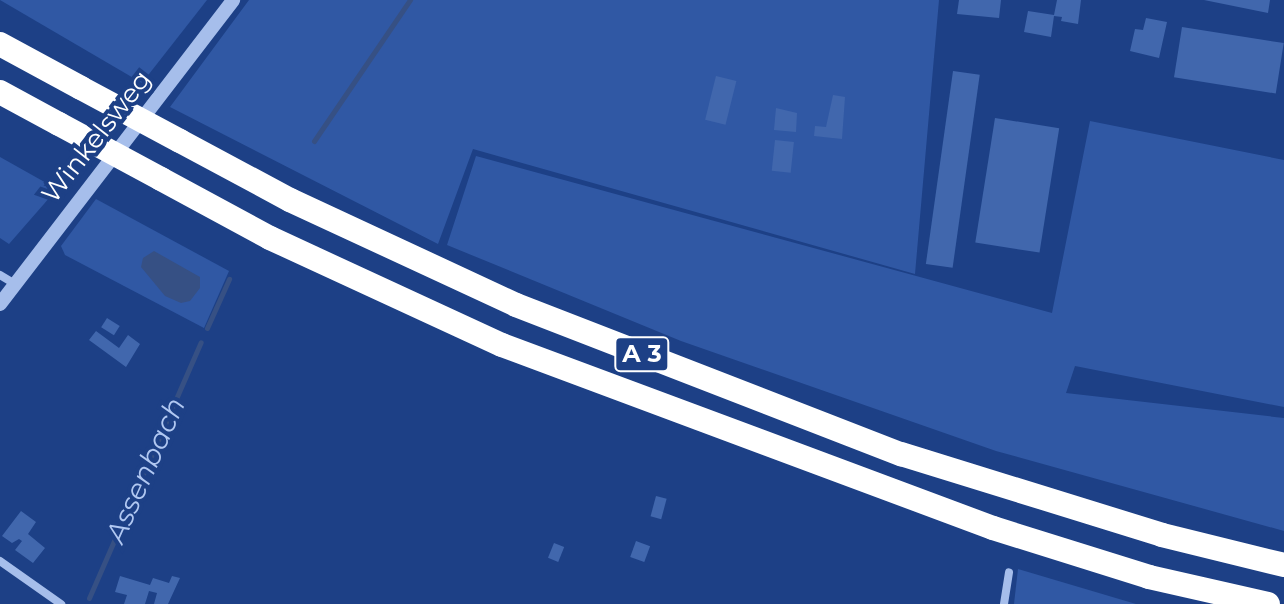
<!DOCTYPE html>
<html>
<head>
<meta charset="utf-8">
<style>
	body { margin:0 }
	#map { position:relative; width:1284px; height:604px; overflow:hidden; background:#1d4086; font-family:Montserrat,sans-serif }
	div>[style] { position:absolute }
	[style*='--x'] { left:calc(var(--x)*1px); top:calc(var(--y)*1px); width:calc(var(--w)*1px); rotate:calc(var(--a)*1deg) }
	.green>* { inset:0; background:#3058a4 }
	.water>* { inset:0; background:#365084 }
	.stream>* { height:5px; margin:-2.5px; padding:0 2.5px; transform-origin:2.5px; border-radius:2.5px; background:#365084 }
	.building>* { inset:0; background:#4167ad; transform-origin:0 0 }
	.minor>* { height:8px; margin:-4px; padding:0 4px; transform-origin:4px; border-radius:4px; background:#a6beeb }
	.tertiary>* { height:14px; margin:-7px; padding:0 7px; transform-origin:7px; border-radius:7px; background:#a6beeb }
	.motorway>* { height:24px; margin:-12px; padding:0 12px; transform-origin:12px; border-radius:12px; background:#fff }
	.motorway-bridge>* { height:24px; margin:-12px; padding:0 12px; transform-origin:12px; border-radius:12px; background:#fff }
	span { translate:-50% -50%; white-space:nowrap; text-align:center; line-height:1.15; -webkit-text-stroke:8px #1d4086; paint-order:stroke }
	.shield-label span { padding:2px 6px; background:#1d4086; border:2px solid; border-radius:6px; -webkit-text-stroke-width:0 }
	.shield-label { font-size:24px; color:#fff; font-weight:700 }
	.street-label { font-size:26px; color:#fff }
	.water-label { font-size:28px; color:#b1c8f2; font-style:italic }
</style>
</head>
<body>
<div id="map">
	<div class="green">
		<i style="clip-path:polygon(0 0,207px 0,142px 83px)"></i>
		<i style="clip-path:polygon(249px 0,939px 0,915px 274px,473px 149px,438px 244px,170px 107px)"></i>
		<i style="clip-path:polygon(1090px 121px,1284px 160px,1284px 407px,1075px 366px,1066px 393px,1284px 418px,1284px 531px,996px 451px,681px 341px,447px 245px,476px 156px,1052px 313px)"></i>
		<i style="clip-path:polygon(0 157px,57px 189px,9px 244px,0 238px)"></i>
		<i style="clip-path:polygon(96px 199px,229px 271px,204px 328px,65px 255px,61px 246px)"></i>
		<i style="clip-path:polygon(1018px 569px,1136px 604px,1014px 604px)"></i>
	</div>
	<div class="water">
		<i style="clip-path:polygon(154px 251px,200px 277px,200px 288px,190px 301px,181px 303px,165px 296px,141px 267px,143px 258px)"></i>
	</div>
	<div class="stream">
		<i style="--x:314;--y:141;--w:171;--a:-55.8"></i>
		<i style="--x:207;--y:328;--w:54;--a:-65.8"></i>
		<i style="--x:89;--y:598;--w:279;--a:-66.4"></i>
	</div>
	<div class="building">
		<i style="clip-path:polygon(959px 0,1001px 0,999px 18px,957px 14px)"></i>
		<i style="clip-path:polygon(1057px 0,1081px 0,1078px 24px,1061px 21px,1062px 17px,1054px 16px,1051px 37px,1024px 32px,1028px 11px,1054px 15px)"></i>
		<i style="clip-path:polygon(1204px 0,1270px 0,1268px 13px)"></i>
		<i style="clip-path:polygon(1146px 18px,1167px 22px,1159px 58px,1130px 51px,1135px 29px,1143px 30px)"></i>
		<i style="left:1182px;top:27px;width:103px;height:51px;rotate:9deg"></i>
		<i style="left:953px;top:71px;width:27px;height:195px;rotate:8deg"></i>
		<i style="left:716px;top:76px;width:21px;height:45px;rotate:14deg"></i>
		<i style="clip-path:polygon(833px 95px,845px 97px,842px 139px,814px 136px,815px 126px,826px 127px)"></i>
		<i style="clip-path:polygon(776px 108px,797px 113px,796px 132px,774px 130px)"></i>
		<i style="left:995px;top:118px;width:65px;height:126px;rotate:9deg"></i>
		<i style="left:775px;top:140px;width:19px;height:31px;rotate:6deg"></i>
		<i style="left:107px;top:318px;width:15px;height:11px;rotate:32deg"></i>
		<i style="clip-path:polygon(96px 331px,119px 348px,128px 335px,140px 344px,126px 367px,89px 340px)"></i>
		<i style="left:656px;top:496px;width:11px;height:21px;rotate:15deg"></i>
		<i style="clip-path:polygon(21px 511px,36px 522px,28px 534px,45px 548px,33px 563px,15px 550px,22px 541px,19px 539px,12px 543px,2px 536px)"></i>
		<i style="left:636px;top:541px;width:15px;height:17px;rotate:20deg"></i>
		<i style="left:554px;top:543px;width:11px;height:16px;rotate:22deg"></i>
		<i style="clip-path:polygon(120px 576px,150px 585px,153px 578px,169px 583px,172px 576px,180px 578px,168px 604px,154px 604px,157px 593px,149px 591px,145px 604px,124px 604px,127px 595px,115px 592px)"></i>
	</div>
	<div class="minor">
		<i style="--x:0;--y:275;--w:17;--a:31"></i>
		<i style="--x:0;--y:561;--w:75;--a:35.2"></i>
		<i style="--x:1004;--y:604;--w:32;--a:-81"></i>
	</div>
	<div class="tertiary">
		<i style="--x:0;--y:304;--w:383;--a:-52.5"></i>
	</div>
	<div class="motorway">
		<i style="--x:0;--y:44;--w:92;--a:28.5"></i>
		<i style="--x:0;--y:92;--w:67;--a:28.5"></i>
		<i style="--x:180;--y:141;--w:125;--a:28.2"></i>
		<i style="--x:290;--y:200;--w:249;--a:24.9"></i>
		<i style="--x:516;--y:305;--w:413;--a:21.2"></i>
		<i style="--x:901;--y:454;--w:273;--a:17.2"></i>
		<i style="--x:1162;--y:535;--w:126;--a:13.8"></i>
		<i style="--x:161;--y:179;--w:124;--a:28.4"></i>
		<i style="--x:270;--y:238;--w:255;--a:24.8"></i>
		<i style="--x:502;--y:345;--w:524;--a:20.44"></i>
		<i style="--x:993;--y:528;--w:164;--a:17.4"></i>
		<i style="--x:1149;--y:577;--w:122;--a:12.8"></i>
	</div>
	<div class="motorway-bridge">
		<i style="--x:81;--y:88;--w:112;--a:28.2"></i>
		<i style="--x:59;--y:124;--w:116;--a:28.3"></i>
	</div>
	<div class="shield-label">
		<span style="left:642px;top:354px">A 3</span>
	</div>
	<div class="street-label">
		<span style="left:97px;top:137px;rotate:-52deg">Winkelsweg</span>
	</div>
	<div class="water-label">
		<span style="left:145px;top:470px;rotate:-66deg">Assenbach</span>
	</div>
</div>
</body>
</html>
